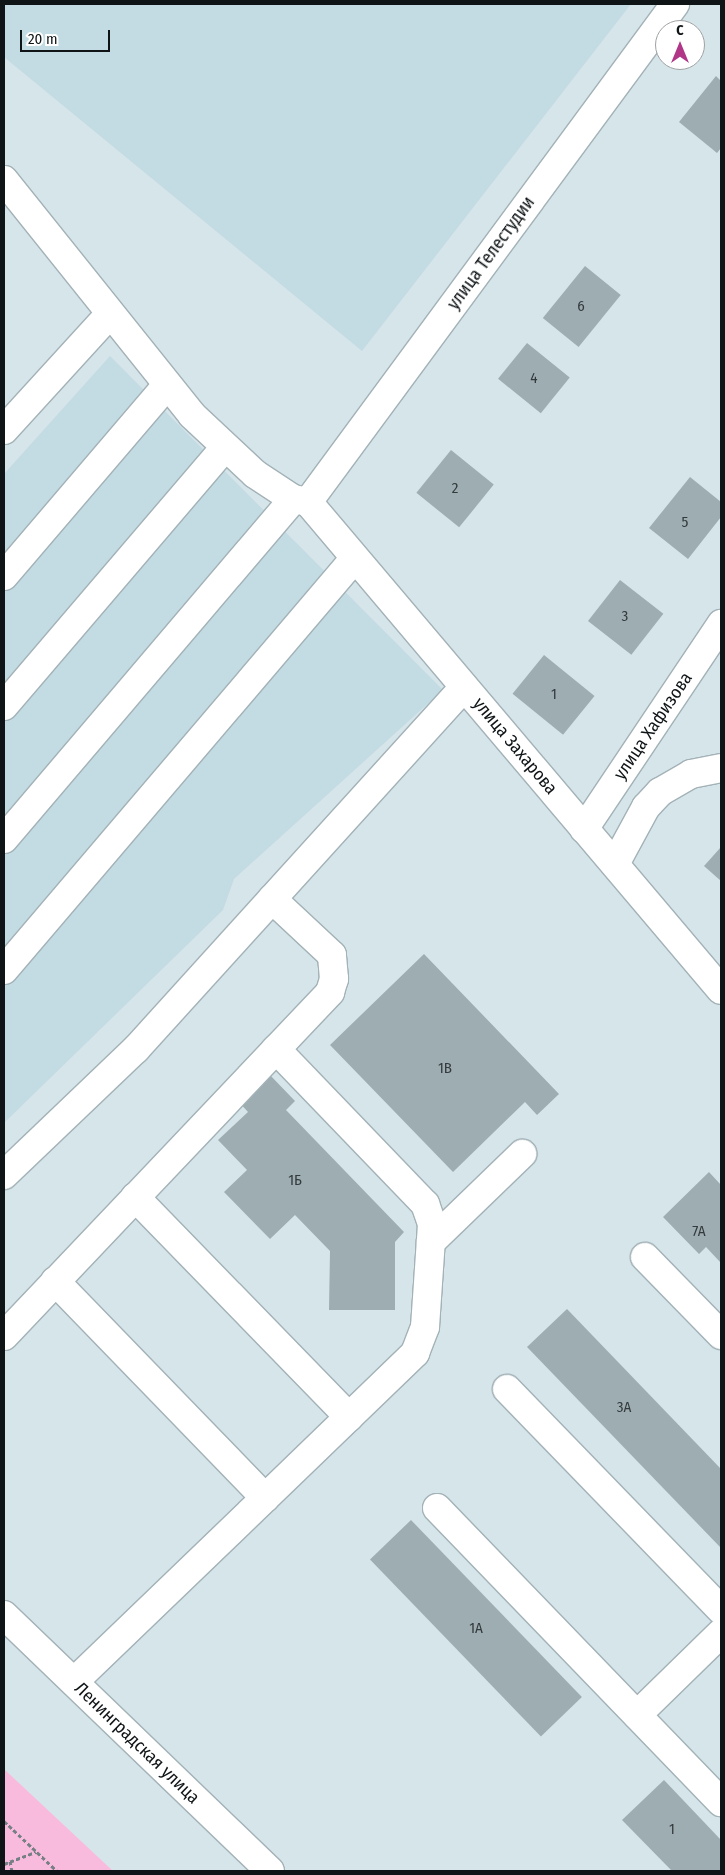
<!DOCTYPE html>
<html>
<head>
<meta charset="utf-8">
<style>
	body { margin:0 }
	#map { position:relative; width:725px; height:1875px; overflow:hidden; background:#d6e5ea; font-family:"Fira Sans Condensed",sans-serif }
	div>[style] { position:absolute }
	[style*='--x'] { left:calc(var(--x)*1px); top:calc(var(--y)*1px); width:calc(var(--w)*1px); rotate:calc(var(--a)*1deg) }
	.built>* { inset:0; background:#c3dbe3 }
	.green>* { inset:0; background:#f9bbdd }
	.building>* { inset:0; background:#9eadb1; transform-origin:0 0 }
	.path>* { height:3px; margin-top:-1.5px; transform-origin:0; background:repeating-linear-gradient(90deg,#768084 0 4px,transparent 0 6.5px) }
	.roads { filter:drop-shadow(1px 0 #a3b2b7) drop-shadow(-1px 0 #a3b2b7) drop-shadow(0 1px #a3b2b7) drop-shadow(0 -1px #a3b2b7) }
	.minor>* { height:28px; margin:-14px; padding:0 14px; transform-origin:14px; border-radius:14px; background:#fff }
	.major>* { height:28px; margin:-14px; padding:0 14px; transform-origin:14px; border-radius:14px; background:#fff }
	span { translate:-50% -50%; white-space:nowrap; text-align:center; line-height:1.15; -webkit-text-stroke:5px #fff; paint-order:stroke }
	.number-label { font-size:15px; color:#333a3d }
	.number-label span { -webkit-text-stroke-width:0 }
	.street-label { font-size:18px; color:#0f1416 }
	.frame { position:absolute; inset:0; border:5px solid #0f1416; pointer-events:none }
	.north { position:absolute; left:655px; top:20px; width:50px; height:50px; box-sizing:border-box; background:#fff; border:1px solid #9fa1a2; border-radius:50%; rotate:0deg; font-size:14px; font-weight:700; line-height:20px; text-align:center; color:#0f1416 }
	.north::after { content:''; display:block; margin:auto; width:18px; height:22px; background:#b23687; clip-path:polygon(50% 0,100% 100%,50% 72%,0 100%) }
	.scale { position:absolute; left:20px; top:30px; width:90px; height:22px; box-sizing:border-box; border:2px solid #0f1416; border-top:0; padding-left:6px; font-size:15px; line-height:18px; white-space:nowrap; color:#0f1416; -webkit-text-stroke:4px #fff; paint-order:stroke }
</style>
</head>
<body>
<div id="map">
	<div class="built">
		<i style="clip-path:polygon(4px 4px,631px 4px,362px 351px,4px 57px)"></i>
		<i style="clip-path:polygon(110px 356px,443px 690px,234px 879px,223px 910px,4px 1123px,4px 474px)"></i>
	</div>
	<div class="green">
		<i style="clip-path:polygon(4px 1769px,113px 1871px,4px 1871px)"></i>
	</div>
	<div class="building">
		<i style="clip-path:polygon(716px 76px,721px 81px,721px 148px,717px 153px,679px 122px)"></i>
		<i style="left:585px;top:266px;width:46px;height:67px;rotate:39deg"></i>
		<i style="left:527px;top:343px;width:55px;height:46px;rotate:39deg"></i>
		<i style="left:451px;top:450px;width:55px;height:55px;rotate:39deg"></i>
		<i style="clip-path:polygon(690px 477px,721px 502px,721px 517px,688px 559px,649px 528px)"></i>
		<i style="left:620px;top:580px;width:55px;height:52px;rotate:38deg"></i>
		<i style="left:544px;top:655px;width:65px;height:50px;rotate:39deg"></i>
		<i style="clip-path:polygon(721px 847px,721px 881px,704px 866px)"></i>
		<i style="clip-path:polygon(424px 954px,559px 1094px,537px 1115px,525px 1102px,453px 1172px,330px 1045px)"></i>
		<i style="clip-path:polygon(269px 1074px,295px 1101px,286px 1110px,404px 1232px,395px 1242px,395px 1310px,329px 1310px,330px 1251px,295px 1215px,270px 1239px,224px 1192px,247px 1170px,218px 1140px,248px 1112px,239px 1102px)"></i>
		<i style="clip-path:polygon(709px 1172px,721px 1185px,721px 1263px,706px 1247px,699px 1254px,663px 1217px)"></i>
		<i style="clip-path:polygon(567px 1309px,721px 1469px,721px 1548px,527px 1347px)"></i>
		<i style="left:411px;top:1520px;width:246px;height:57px;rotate:46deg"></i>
		<i style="clip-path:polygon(664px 1780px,721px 1840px,721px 1871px,672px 1871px,622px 1820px)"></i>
	</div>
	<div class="path">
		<i style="--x:4;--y:1821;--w:73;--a:43.3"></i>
		<i style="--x:10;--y:1861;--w:10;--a:79"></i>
		<i style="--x:4;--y:1864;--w:34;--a:-21"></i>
	</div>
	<div class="roads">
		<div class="minor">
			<i style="--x:4;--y:180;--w:301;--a:51.3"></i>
			<i style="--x:192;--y:415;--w:86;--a:43.1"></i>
			<i style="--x:255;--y:474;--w:45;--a:33.3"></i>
			<i style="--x:293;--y:499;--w:15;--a:11"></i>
			<i style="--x:4;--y:430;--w:157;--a:-47.6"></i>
			<i style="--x:308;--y:502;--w:639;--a:49.76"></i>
			<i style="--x:308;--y:502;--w:619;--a:-53.61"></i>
			<i style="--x:4;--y:576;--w:251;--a:-49.5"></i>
			<i style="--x:4;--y:706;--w:339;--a:-49.5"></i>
			<i style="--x:584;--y:829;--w:247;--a:-56.2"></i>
			<i style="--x:4;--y:839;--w:446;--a:-49.6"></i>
			<i style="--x:615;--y:864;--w:65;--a:-61.5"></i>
			<i style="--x:646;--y:807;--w:21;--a:-47"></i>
			<i style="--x:660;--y:792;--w:36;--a:-30"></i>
			<i style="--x:691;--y:774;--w:31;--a:-11"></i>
			<i style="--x:4;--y:970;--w:541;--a:-49.57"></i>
			<i style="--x:4;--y:1175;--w:182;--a:-43.7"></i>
			<i style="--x:136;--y:1049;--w:202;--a:-47.8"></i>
			<i style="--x:135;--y:1197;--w:307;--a:45.8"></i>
			<i style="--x:431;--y:1242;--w:127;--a:-44"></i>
			<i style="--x:645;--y:1257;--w:109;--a:45.7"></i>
			<i style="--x:55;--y:1281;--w:302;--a:45.9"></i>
			<i style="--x:265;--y:1498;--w:265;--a:136.1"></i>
			<i style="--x:4;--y:1336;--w:474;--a:-46.5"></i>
			<i style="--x:330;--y:992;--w:14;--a:-73"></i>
			<i style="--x:334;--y:979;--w:24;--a:-95"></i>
			<i style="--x:332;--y:955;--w:82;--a:-137"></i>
			<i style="--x:272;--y:899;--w:286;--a:-47.8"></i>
			<i style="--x:507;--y:1389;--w:308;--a:45.9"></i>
			<i style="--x:265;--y:1498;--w:209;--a:-44"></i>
			<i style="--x:415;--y:1353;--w:28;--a:-69"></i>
			<i style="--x:425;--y:1327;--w:103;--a:-86.1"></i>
			<i style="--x:432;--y:1224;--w:21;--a:-109"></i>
			<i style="--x:425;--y:1204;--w:215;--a:-133.9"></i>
			<i style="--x:437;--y:1508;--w:409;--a:46"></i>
			<i style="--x:637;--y:1715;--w:117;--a:-44.3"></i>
		</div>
		<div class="major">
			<i style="--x:4;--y:1615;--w:369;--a:43.9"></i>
		</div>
	</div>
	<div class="number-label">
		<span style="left:581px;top:307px">6</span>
		<span style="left:534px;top:379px">4</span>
		<span style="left:455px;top:489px">2</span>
		<span style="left:685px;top:523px">5</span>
		<span style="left:625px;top:617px">3</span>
		<span style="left:554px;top:695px">1</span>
		<span style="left:445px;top:1069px">1В</span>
		<span style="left:295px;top:1181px">1Б</span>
		<span style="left:699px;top:1232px">7А</span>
		<span style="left:624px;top:1408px">3А</span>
		<span style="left:476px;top:1629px">1А</span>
		<span style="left:672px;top:1830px">1</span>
	</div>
	<div class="street-label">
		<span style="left:491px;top:253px;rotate:-54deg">улица Телестудии</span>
		<span style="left:653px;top:726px;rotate:-56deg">улица Хафизова</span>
		<span style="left:515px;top:746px;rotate:50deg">улица Захарова</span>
		<span style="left:137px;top:1743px;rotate:44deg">Ленинградская улица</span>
	</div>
	<div class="frame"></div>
	<div class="north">С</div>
	<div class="scale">20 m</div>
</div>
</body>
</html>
